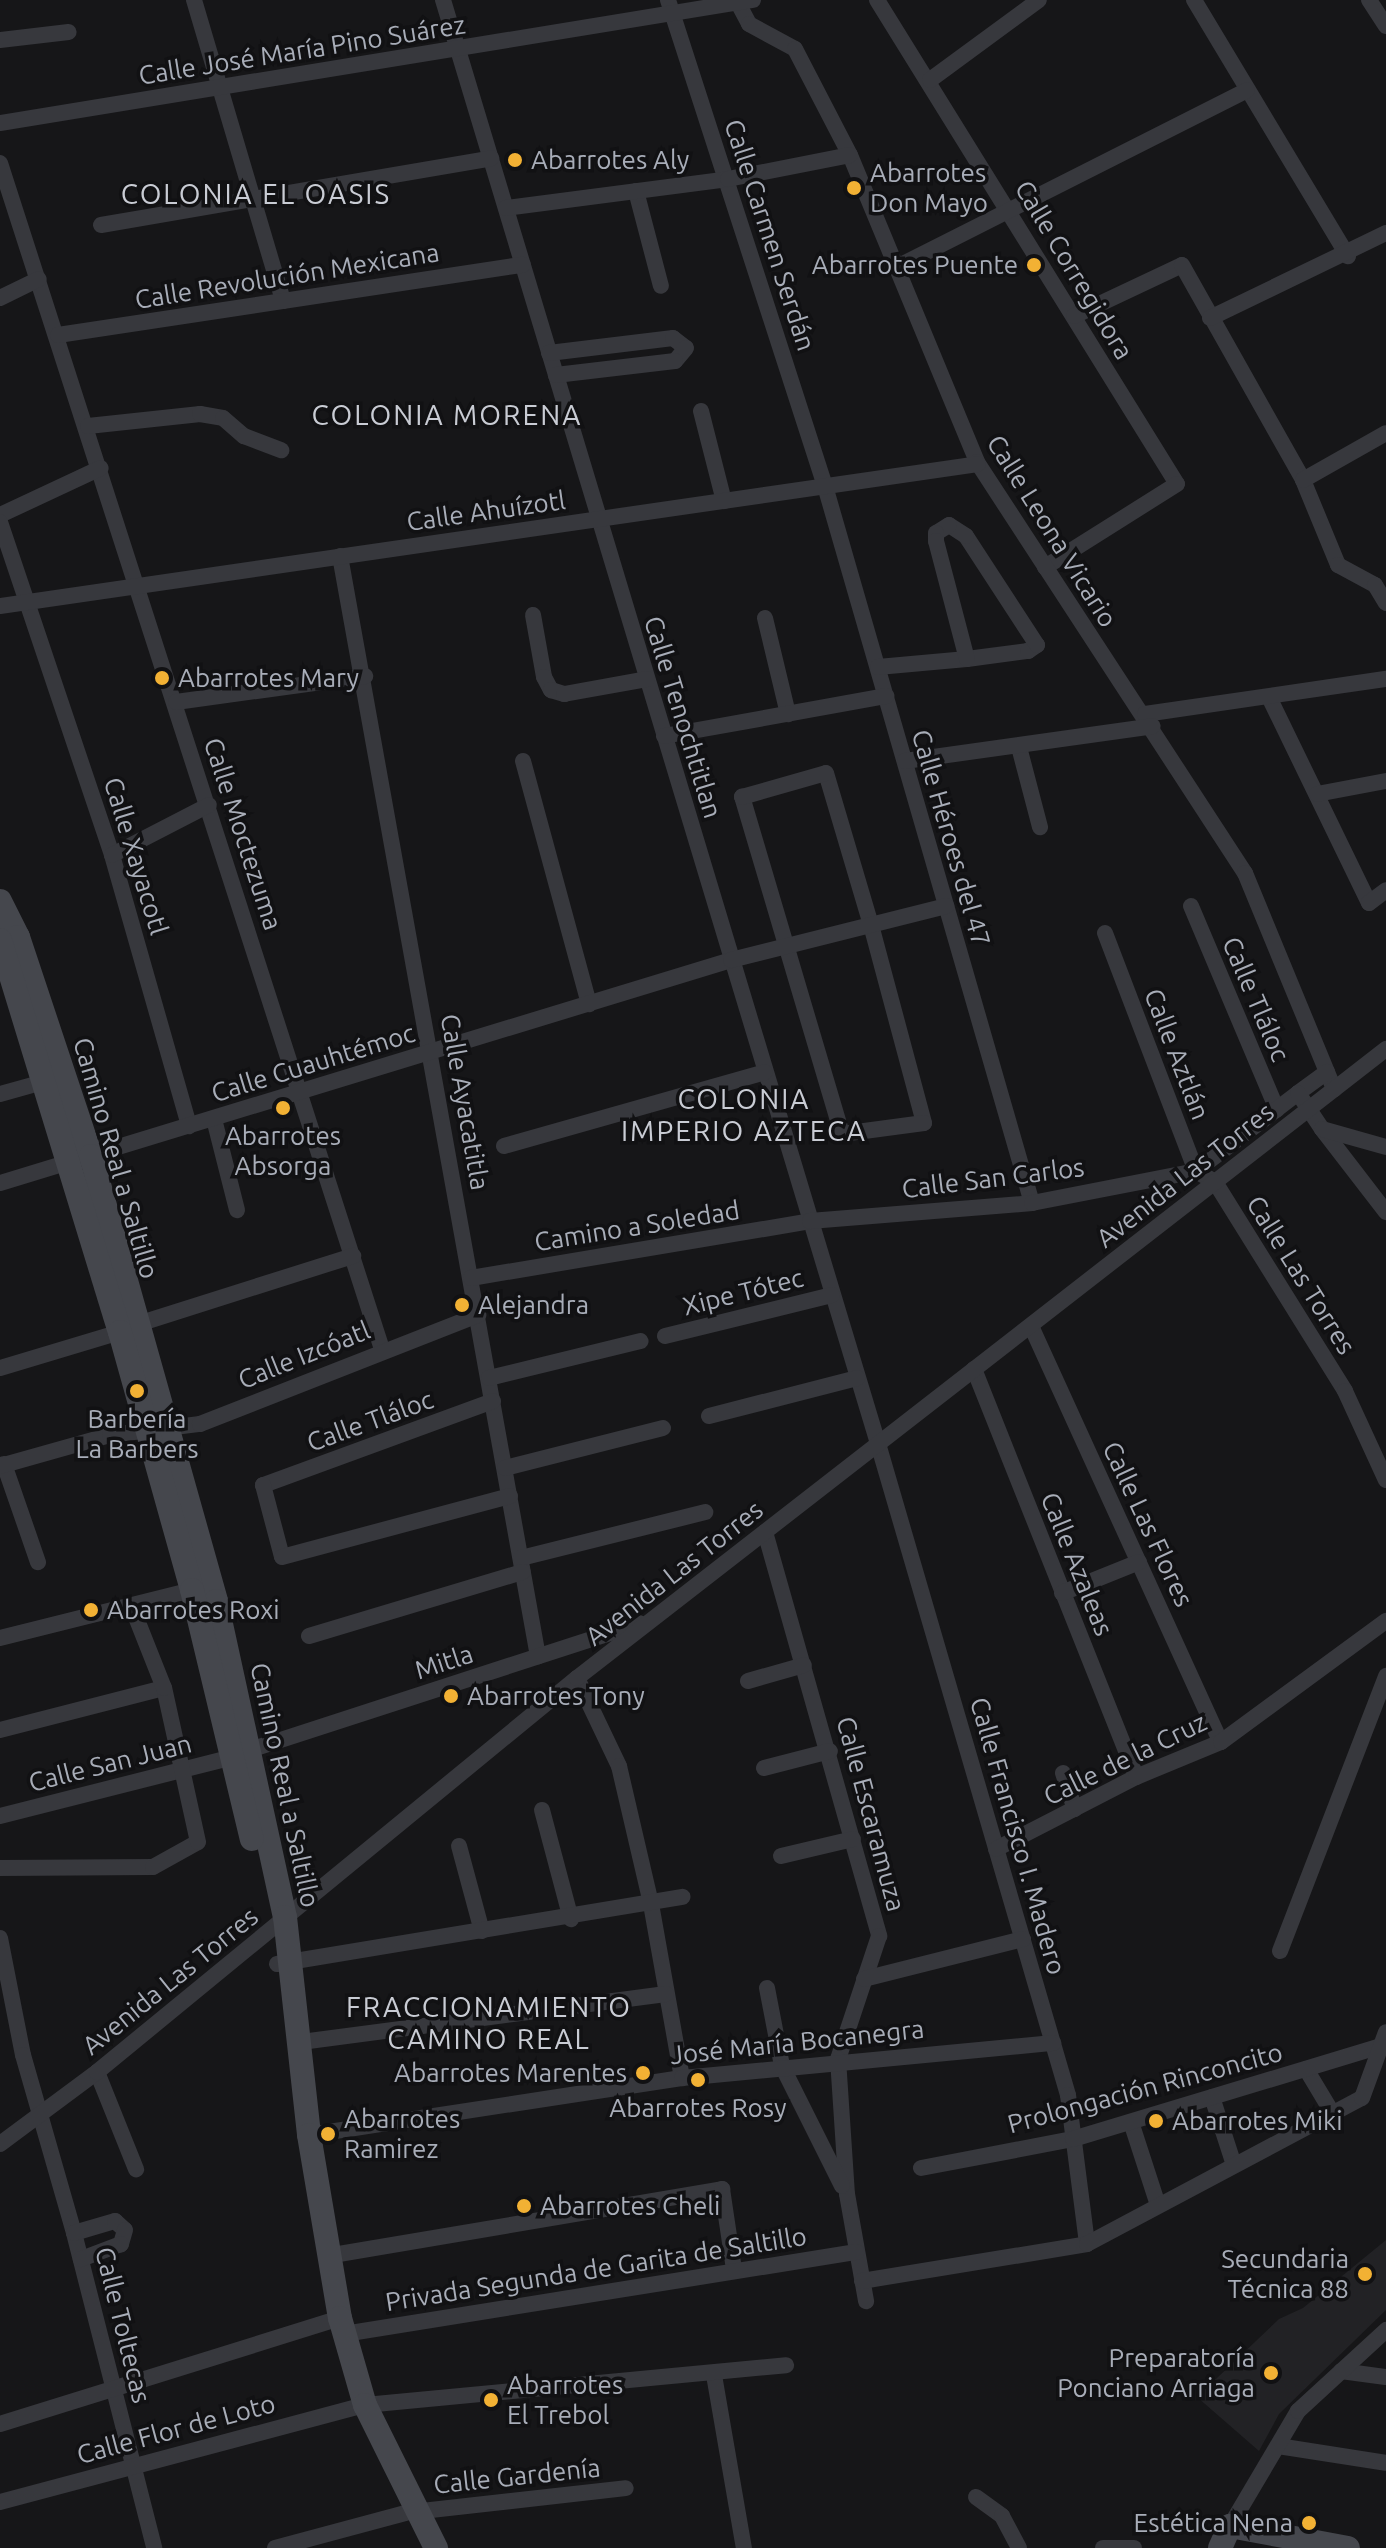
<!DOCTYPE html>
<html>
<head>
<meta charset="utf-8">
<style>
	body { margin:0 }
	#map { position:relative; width:1386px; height:2548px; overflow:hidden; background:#161618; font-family:Ubuntu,sans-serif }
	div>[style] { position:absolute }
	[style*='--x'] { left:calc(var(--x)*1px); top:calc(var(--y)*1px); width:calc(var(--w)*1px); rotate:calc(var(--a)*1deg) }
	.built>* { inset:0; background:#222225 }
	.street>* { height:16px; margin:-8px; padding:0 8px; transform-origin:8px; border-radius:8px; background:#37383d }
	.secondary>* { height:24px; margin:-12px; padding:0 12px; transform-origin:12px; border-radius:12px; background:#45474d }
	.dots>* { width:22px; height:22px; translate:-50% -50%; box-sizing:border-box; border:4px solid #111113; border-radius:50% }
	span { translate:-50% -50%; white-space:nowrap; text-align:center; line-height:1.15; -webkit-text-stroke:7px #111113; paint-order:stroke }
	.street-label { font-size:26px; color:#a8adb8 }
	.poi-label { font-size:26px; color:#a8adb8 }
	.left { translate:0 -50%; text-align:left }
	.right { translate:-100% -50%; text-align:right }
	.neighbourhood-label { font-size:28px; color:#c9ccd4; letter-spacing:2px }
</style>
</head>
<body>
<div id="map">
	<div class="built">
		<i style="clip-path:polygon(1386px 2240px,1386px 2310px,1279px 2414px,1259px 2451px,1197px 2397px,1279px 2319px,1303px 2308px)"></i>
	</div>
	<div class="street">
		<i style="--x:194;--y:0;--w:314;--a:73.5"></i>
		<i style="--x:443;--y:0;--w:1511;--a:73.23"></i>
		<i style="--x:879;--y:1447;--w:675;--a:73.74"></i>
		<i style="--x:1068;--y:2095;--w:150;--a:82.7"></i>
		<i style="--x:668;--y:0;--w:511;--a:72.1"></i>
		<i style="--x:825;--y:486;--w:746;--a:73.9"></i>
		<i style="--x:877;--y:0;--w:569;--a:58.21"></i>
		<i style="--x:1177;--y:484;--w:156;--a:147.8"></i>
		<i style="--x:1194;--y:0;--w:299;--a:59"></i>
		<i style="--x:1369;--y:0;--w:31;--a:57"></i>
		<i style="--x:738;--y:3;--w:24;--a:62"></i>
		<i style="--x:749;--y:24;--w:52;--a:28.5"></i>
		<i style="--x:795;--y:49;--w:119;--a:62.6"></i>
		<i style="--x:850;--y:155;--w:332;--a:67.5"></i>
		<i style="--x:977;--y:462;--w:491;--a:56.9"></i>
		<i style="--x:1245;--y:873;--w:234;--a:67.6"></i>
		<i style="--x:0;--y:40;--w:69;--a:-6.6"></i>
		<i style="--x:930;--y:80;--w:135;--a:-36.3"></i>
		<i style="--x:0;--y:123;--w:763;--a:-9.28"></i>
		<i style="--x:0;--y:163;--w:1246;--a:72.15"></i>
		<i style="--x:636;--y:191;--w:98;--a:75.3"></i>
		<i style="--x:506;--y:208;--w:224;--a:-7.4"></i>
		<i style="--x:728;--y:179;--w:124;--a:-11.1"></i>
		<i style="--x:101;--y:225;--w:396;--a:-9.7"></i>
		<i style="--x:895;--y:268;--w:394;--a:-26.8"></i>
		<i style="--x:0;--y:298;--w:43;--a:-26"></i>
		<i style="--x:1074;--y:316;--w:119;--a:-25.3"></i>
		<i style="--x:1182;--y:265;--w:247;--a:60.6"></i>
		<i style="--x:1303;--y:480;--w:92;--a:67.6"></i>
		<i style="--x:1338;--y:565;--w:42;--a:28.4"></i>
		<i style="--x:1375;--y:585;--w:21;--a:59"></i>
		<i style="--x:1210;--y:318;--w:195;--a:-25.8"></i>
		<i style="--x:58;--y:335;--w:470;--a:-8.6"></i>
		<i style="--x:549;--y:353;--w:125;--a:-6.9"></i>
		<i style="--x:673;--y:338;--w:16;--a:38"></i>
		<i style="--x:686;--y:348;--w:17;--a:130"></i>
		<i style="--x:675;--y:361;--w:120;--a:173.3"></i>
		<i style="--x:701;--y:411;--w:93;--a:75.7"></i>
		<i style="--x:88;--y:426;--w:113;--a:-6.1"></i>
		<i style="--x:200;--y:414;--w:23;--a:10"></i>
		<i style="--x:223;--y:418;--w:28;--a:41"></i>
		<i style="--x:244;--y:436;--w:40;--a:21"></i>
		<i style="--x:1303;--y:480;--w:95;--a:-29.5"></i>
		<i style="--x:0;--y:515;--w:111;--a:-25"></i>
		<i style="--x:0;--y:522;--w:351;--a:71.4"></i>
		<i style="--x:112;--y:855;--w:282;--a:74.1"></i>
		<i style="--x:340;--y:556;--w:1118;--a:79.8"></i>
		<i style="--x:0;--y:606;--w:988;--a:-8.26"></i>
		<i style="--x:533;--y:615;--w:63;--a:79.9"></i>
		<i style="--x:544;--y:677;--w:15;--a:62"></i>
		<i style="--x:551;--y:690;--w:14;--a:17"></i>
		<i style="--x:564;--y:694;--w:84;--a:-10.2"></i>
		<i style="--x:765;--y:618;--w:99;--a:76.5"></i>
		<i style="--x:878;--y:667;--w:89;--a:-5.1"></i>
		<i style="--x:967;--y:659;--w:62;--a:-7.5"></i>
		<i style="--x:1028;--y:651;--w:11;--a:-34"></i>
		<i style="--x:1037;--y:645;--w:130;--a:-123.1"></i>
		<i style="--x:966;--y:536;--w:20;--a:-147"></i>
		<i style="--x:949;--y:525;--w:15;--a:148"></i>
		<i style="--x:936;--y:533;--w:8;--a:90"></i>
		<i style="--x:936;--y:541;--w:122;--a:75.3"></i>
		<i style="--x:1269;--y:697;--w:229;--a:64.1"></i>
		<i style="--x:1369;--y:903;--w:21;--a:-37"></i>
		<i style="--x:176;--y:702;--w:191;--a:-7.8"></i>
		<i style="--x:1145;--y:714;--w:244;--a:-8.3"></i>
		<i style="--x:664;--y:736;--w:226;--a:-10.2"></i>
		<i style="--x:1019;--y:747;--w:83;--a:75.3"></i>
		<i style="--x:523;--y:761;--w:252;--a:74.8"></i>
		<i style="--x:905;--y:761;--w:250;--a:-8"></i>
		<i style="--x:826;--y:773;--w:159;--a:73.5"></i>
		<i style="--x:871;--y:925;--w:205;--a:75"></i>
		<i style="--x:924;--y:1123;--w:83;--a:172.4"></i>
		<i style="--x:842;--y:1134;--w:352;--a:-106.5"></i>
		<i style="--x:742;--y:797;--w:87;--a:-15.9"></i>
		<i style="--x:1317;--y:794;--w:70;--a:-10.7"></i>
		<i style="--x:112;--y:855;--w:109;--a:-27.3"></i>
		<i style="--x:1191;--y:906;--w:221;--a:67.1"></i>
		<i style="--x:1105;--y:933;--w:255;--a:69.1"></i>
		<i style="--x:1196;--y:1171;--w:22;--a:30"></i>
		<i style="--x:1215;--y:1182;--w:246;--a:58.1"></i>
		<i style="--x:1345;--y:1391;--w:98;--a:65.3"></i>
		<i style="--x:1298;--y:1093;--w:36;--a:-36"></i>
		<i style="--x:0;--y:1094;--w:49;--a:-15.5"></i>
		<i style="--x:214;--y:1119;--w:94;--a:75.8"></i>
		<i style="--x:1322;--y:1129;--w:105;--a:52.4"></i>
		<i style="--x:504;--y:1146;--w:271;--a:-15.8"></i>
		<i style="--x:0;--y:1183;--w:764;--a:-16.96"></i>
		<i style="--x:731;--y:960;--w:222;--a:-14.1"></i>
		<i style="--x:471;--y:1278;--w:344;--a:-9.5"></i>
		<i style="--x:810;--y:1221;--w:223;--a:-4.6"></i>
		<i style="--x:1032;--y:1203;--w:167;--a:-11"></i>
		<i style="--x:1196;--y:1171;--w:128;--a:-37.4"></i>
		<i style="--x:1298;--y:1093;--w:43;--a:56.3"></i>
		<i style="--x:1322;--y:1129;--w:66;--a:15.7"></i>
		<i style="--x:135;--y:1325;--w:229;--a:-17.6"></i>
		<i style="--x:1031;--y:1326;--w:457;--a:65.5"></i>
		<i style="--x:665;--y:1336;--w:172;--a:-13.8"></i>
		<i style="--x:0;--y:1368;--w:125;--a:-16.7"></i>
		<i style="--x:974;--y:1369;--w:439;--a:68.3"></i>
		<i style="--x:489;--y:1378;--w:156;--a:-13.7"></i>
		<i style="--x:493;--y:1401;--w:245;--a:159.9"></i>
		<i style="--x:263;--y:1485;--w:74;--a:75.2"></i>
		<i style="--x:282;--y:1557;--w:236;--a:-15"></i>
		<i style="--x:709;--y:1416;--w:153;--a:-14.4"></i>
		<i style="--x:4;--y:1464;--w:104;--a:70.9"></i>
		<i style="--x:0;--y:1466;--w:114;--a:-15.7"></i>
		<i style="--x:110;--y:1435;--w:91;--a:-7"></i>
		<i style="--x:200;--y:1424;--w:299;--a:-21.4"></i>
		<i style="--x:505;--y:1468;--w:163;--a:-14.2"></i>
		<i style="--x:765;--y:1532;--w:420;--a:74.2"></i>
		<i style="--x:879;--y:1936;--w:130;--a:108.4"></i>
		<i style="--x:838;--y:2059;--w:135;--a:86.2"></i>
		<i style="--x:847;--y:2194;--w:109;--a:79.9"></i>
		<i style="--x:521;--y:1558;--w:190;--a:-14"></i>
		<i style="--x:1062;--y:1593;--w:83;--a:-21.9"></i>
		<i style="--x:309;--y:1636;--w:223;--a:-16.7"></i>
		<i style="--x:0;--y:1638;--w:198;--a:-14"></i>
		<i style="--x:577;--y:1678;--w:98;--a:64.5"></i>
		<i style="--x:619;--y:1766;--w:142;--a:76.9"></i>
		<i style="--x:651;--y:1904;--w:177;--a:79.9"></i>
		<i style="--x:748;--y:1681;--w:58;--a:-15.9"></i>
		<i style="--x:0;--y:1730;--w:169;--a:-14.4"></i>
		<i style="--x:250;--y:1750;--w:410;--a:-18"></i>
		<i style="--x:764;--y:1768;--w:68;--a:-14.4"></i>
		<i style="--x:1063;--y:1773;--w:38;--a:72"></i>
		<i style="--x:542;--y:1810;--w:113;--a:75.1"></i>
		<i style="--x:0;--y:1816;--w:240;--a:-14.2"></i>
		<i style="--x:459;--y:1846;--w:88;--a:74.9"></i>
		<i style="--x:996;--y:1849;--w:157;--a:-27.2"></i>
		<i style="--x:1136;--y:1777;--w:92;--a:-22.4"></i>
		<i style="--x:1221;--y:1742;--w:205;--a:-36.3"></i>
		<i style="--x:781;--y:1856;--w:74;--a:-13.3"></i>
		<i style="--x:0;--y:1868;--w:153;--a:-0.4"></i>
		<i style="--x:153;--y:1867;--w:51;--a:-29.1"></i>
		<i style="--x:198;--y:1842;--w:158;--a:-102.4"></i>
		<i style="--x:164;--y:1688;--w:87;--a:-111.6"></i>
		<i style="--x:0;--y:1938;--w:119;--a:78.9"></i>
		<i style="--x:23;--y:2055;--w:185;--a:74"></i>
		<i style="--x:74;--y:2233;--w:325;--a:75.7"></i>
		<i style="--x:1280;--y:1951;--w:295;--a:-68.9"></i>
		<i style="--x:277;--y:1964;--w:411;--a:-9.4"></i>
		<i style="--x:864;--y:1979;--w:164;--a:-14.1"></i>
		<i style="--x:767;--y:1988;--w:79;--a:79.1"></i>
		<i style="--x:782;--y:2066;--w:134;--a:63.4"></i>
		<i style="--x:301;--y:2042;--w:368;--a:-7.5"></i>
		<i style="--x:1306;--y:2069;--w:52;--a:59"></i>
		<i style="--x:97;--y:2072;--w:105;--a:68.1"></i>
		<i style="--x:1212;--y:2097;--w:71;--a:72.1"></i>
		<i style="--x:1131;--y:2122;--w:87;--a:72"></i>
		<i style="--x:309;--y:2135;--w:377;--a:-8.7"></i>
		<i style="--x:682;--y:2078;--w:373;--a:-5.4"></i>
		<i style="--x:0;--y:2144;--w:121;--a:-36.6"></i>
		<i style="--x:97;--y:2072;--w:621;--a:-39.38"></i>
		<i style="--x:577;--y:1678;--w:1025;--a:-37.87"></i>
		<i style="--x:921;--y:2168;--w:155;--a:-10.8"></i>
		<i style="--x:1073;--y:2139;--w:322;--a:-16.8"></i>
		<i style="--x:74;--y:2233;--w:43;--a:-16.3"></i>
		<i style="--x:115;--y:2221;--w:13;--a:42"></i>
		<i style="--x:125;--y:2230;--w:15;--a:106"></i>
		<i style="--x:121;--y:2244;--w:43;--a:159.4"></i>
		<i style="--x:327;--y:2256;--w:401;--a:-9.6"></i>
		<i style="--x:722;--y:2189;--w:81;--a:81.5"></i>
		<i style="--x:862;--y:2281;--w:228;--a:-9.3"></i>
		<i style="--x:1087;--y:2244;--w:311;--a:-28"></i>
		<i style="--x:1362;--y:2098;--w:70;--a:-70"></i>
		<i style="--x:344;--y:2334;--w:519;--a:-9.1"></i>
		<i style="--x:1341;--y:2371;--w:45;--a:7.6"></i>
		<i style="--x:714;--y:2375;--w:176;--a:80.2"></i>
		<i style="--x:0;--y:2424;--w:349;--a:-17.3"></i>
		<i style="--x:1278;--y:2446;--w:109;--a:8.9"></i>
		<i style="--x:976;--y:2497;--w:32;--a:36"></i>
		<i style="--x:1002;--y:2516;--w:36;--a:62"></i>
		<i style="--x:0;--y:2502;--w:378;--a:-14.9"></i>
		<i style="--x:365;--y:2405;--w:423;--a:-5.4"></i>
		<i style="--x:413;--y:2512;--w:214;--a:-6.4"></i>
		<i style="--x:1230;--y:2526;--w:134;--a:-59.4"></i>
		<i style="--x:1298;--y:2411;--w:120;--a:-42.6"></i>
		<i style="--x:275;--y:2548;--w:136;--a:-15"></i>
		<i style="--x:1103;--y:2548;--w:31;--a:0"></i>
	</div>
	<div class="secondary">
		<i style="--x:0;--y:901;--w:40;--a:63.4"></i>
		<i style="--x:18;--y:937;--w:231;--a:71.6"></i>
		<i style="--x:91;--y:1156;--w:462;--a:74.3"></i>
		<i style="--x:216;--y:1601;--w:323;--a:77.7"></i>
		<i style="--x:285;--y:1917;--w:219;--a:83.7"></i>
		<i style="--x:309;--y:2135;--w:186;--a:80.4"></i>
		<i style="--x:340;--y:2318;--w:91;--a:74"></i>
		<i style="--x:365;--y:2405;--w:160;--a:63.6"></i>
		<i style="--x:0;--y:940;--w:410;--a:73"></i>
		<i style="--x:120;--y:1332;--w:268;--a:74.4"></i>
		<i style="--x:192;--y:1590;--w:256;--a:76.5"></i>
		<i style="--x:1220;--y:2548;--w:24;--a:-66"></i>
		<i style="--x:1230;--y:2526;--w:120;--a:10.6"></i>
	</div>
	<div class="dots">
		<i style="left:515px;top:160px;background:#f2b134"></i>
		<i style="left:854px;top:188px;background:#f2b134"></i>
		<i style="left:1034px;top:265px;background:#f2b134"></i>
		<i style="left:162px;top:678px;background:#f2b134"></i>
		<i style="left:283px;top:1108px;background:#f2b134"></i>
		<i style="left:462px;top:1305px;background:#f2b134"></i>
		<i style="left:137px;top:1391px;background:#f2b134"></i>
		<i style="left:91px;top:1610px;background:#f2b134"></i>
		<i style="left:451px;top:1696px;background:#f2b134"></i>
		<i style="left:643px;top:2073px;background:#f2b134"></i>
		<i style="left:698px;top:2080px;background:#f2b134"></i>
		<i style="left:1156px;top:2121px;background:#f2b134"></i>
		<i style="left:328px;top:2134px;background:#f2b134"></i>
		<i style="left:524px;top:2206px;background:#f2b134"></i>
		<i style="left:1365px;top:2274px;background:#f2b134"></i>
		<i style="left:1271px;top:2373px;background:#f2b134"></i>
		<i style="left:491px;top:2400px;background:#f2b134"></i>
		<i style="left:1309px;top:2523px;background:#f2b134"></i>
	</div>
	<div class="street-label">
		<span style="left:302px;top:50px;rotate:-9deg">Calle José María Pino Suárez</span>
		<span style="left:770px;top:235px;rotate:72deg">Calle Carmen Serdán</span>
		<span style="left:1074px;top:270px;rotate:59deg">Calle Corregidora</span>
		<span style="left:287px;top:276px;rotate:-9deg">Calle Revolución Mexicana</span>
		<span style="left:486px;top:511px;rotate:-8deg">Calle Ahuízotl</span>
		<span style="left:1052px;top:531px;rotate:58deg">Calle Leona Vicario</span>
		<span style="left:683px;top:717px;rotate:73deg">Calle Tenochtitlan</span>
		<span style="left:243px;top:834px;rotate:72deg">Calle Moctezuma</span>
		<span style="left:951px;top:838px;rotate:74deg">Calle Héroes del 47</span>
		<span style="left:136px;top:856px;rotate:73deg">Calle Xayacotl</span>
		<span style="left:1256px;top:999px;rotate:67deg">Calle Tláloc</span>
		<span style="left:1177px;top:1054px;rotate:69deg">Calle Aztlán</span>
		<span style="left:313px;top:1063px;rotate:-17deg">Calle Cuauhtémoc</span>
		<span style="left:465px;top:1102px;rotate:80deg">Calle Ayacatitla</span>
		<span style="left:116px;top:1158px;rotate:74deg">Camino Real a Saltillo</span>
		<span style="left:1185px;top:1175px;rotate:-38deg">Avenida Las Torres</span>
		<span style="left:993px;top:1178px;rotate:-7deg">Calle San Carlos</span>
		<span style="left:637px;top:1226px;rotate:-9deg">Camino a Soledad</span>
		<span style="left:1301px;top:1275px;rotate:58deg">Calle Las Torres</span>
		<span style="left:743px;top:1292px;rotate:-14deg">Xipe Tótec</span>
		<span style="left:304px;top:1355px;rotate:-22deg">Calle Izcóatl</span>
		<span style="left:370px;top:1421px;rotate:-20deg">Calle Tláloc</span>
		<span style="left:1148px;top:1524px;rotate:65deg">Calle Las Flores</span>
		<span style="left:1077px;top:1564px;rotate:68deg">Calle Azaleas</span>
		<span style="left:674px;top:1573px;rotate:-38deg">Avenida Las Torres</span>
		<span style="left:444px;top:1662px;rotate:-18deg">Mitla</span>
		<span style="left:1125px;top:1759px;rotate:-26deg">Calle de la Cruz</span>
		<span style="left:110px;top:1763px;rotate:-14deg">Calle San Juan</span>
		<span style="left:285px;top:1785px;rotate:78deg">Camino Real a Saltillo</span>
		<span style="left:871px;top:1814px;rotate:75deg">Calle Escaramuza</span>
		<span style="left:1018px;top:1836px;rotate:74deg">Calle Francisco I. Madero</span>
		<span style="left:170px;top:1981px;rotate:-39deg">Avenida Las Torres</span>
		<span style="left:797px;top:2042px;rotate:-6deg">José María Bocanegra</span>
		<span style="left:1145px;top:2088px;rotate:-15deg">Prolongación Rinconcito</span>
		<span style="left:596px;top:2269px;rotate:-9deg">Privada Segunda de Garita de Saltillo</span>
		<span style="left:123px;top:2325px;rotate:76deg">Calle Toltecas</span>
		<span style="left:176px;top:2429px;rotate:-15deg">Calle Flor de Loto</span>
		<span style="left:517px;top:2476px;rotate:-6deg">Calle Gardenía</span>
	</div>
	<div class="poi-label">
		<span class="left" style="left:531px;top:160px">Abarrotes Aly</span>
		<span class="left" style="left:870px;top:188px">Abarrotes<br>Don Mayo</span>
		<span class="right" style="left:1018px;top:265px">Abarrotes Puente</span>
		<span class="left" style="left:178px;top:678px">Abarrotes Mary</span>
		<span style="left:283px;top:1151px">Abarrotes<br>Absorga</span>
		<span class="left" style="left:478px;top:1305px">Alejandra</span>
		<span style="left:137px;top:1434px">Barbería<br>La Barbers</span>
		<span class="left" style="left:107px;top:1610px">Abarrotes Roxi</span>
		<span class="left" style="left:467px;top:1696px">Abarrotes Tony</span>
		<span class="right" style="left:627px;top:2073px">Abarrotes Marentes</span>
		<span style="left:698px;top:2108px">Abarrotes Rosy</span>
		<span class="left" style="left:344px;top:2134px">Abarrotes<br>Ramirez</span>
		<span class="left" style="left:1172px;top:2121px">Abarrotes Miki</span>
		<span class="left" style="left:540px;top:2206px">Abarrotes Cheli</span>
		<span class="right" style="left:1349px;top:2274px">Secundaria<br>Técnica 88</span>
		<span class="right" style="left:1255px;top:2373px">Preparatoría<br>Ponciano Arriaga</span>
		<span class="left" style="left:507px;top:2400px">Abarrotes<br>El Trebol</span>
		<span class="right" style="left:1293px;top:2523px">Estética Nena</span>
	</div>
	<div class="neighbourhood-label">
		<span style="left:256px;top:194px">COLONIA EL OASIS</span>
		<span style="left:447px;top:415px">COLONIA MORENA</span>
		<span style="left:744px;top:1115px">COLONIA<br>IMPERIO AZTECA</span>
		<span style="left:489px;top:2023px">FRACCIONAMIENTO<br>CAMINO REAL</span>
	</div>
</div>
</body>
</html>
